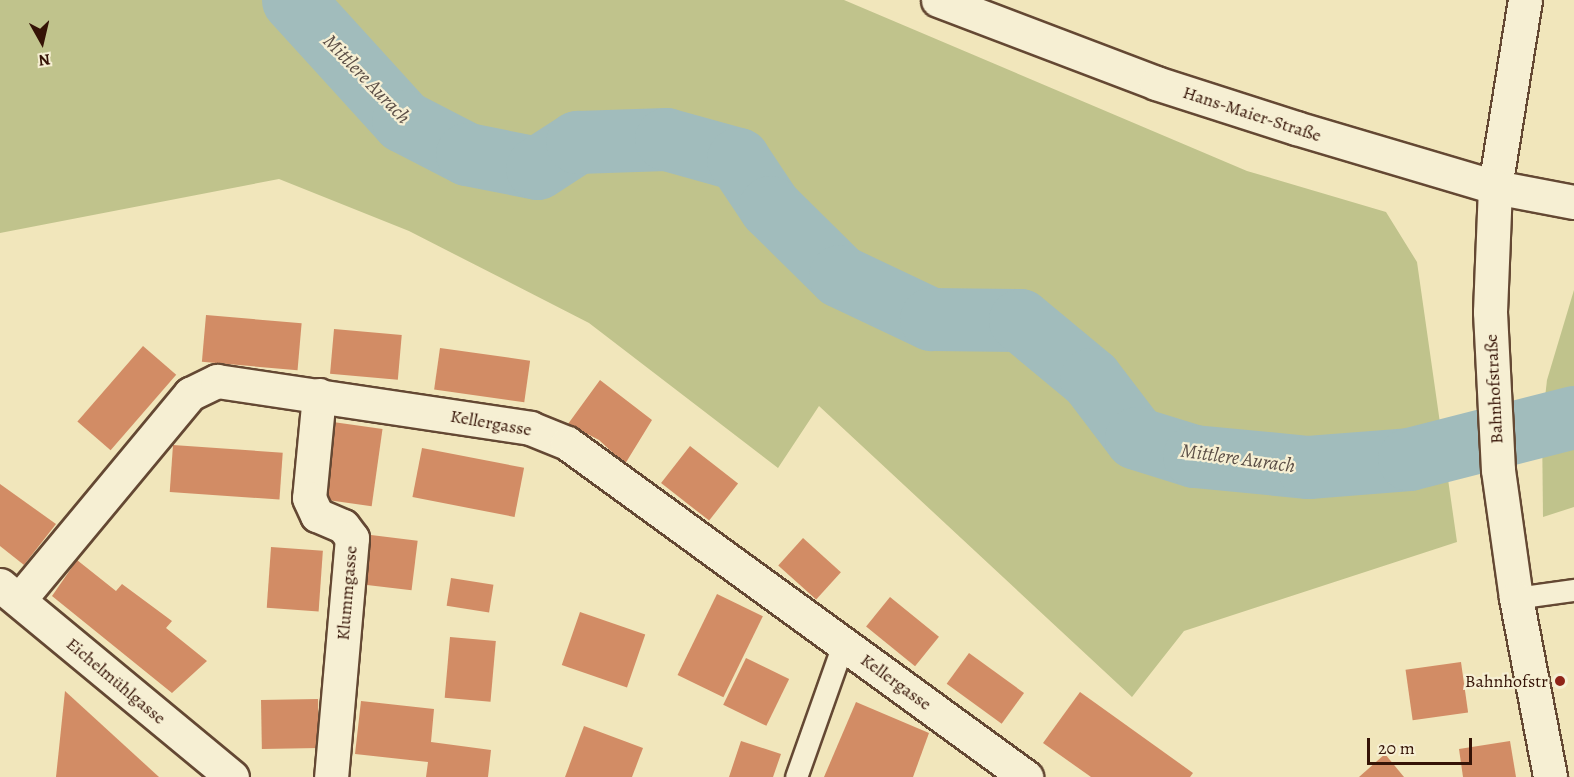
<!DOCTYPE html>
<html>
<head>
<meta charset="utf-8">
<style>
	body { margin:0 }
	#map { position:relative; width:1574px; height:777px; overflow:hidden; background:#f1e6bb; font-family:Alegreya,serif }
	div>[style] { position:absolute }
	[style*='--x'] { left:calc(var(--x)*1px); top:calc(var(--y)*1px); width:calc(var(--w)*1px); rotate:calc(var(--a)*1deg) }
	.green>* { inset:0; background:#c0c38c }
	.river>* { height:63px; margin:-31.5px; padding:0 31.5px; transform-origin:31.5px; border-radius:31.5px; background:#a1bcbc }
	.building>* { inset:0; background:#d28c65; transform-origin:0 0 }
	.roads { filter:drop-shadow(2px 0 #644833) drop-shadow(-2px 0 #644833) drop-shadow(0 2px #644833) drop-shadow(0 -2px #644833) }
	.lane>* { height:21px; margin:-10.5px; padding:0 10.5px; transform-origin:10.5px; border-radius:10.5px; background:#f6efd3 }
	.street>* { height:33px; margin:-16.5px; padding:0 16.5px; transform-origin:16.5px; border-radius:16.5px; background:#f6efd3 }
	.secondary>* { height:33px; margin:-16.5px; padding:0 16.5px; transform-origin:16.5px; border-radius:16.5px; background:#f6efd3 }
	.dots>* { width:16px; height:16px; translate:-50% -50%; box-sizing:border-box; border:3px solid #f6efd3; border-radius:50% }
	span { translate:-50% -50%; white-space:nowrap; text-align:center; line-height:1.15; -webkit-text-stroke:4.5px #f6efd3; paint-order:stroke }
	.street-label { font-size:18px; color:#351306 }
	.poi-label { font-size:18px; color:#351306 }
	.right { translate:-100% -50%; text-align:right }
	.water-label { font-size:20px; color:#5b4e46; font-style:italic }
	.north { position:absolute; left:12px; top:12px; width:60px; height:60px; -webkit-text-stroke:4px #f6efd3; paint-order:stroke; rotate:172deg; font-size:16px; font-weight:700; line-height:24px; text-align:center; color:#351306 }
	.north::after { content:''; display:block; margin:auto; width:21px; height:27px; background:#351306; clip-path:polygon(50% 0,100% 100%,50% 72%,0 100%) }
	.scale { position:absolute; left:1367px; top:738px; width:105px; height:27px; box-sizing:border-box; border:3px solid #351306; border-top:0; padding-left:8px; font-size:18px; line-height:21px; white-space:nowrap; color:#351306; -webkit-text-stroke:4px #f6efd3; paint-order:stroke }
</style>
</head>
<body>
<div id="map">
	<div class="green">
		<i style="clip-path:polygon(0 0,844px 0,1247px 171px,1386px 212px,1417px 262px,1457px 542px,1184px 631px,1132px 697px,819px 406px,778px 468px,589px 323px,409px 231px,279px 179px,0 233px)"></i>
		<i style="clip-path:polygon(1574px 290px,1574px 507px,1543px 517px,1542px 424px,1547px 380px)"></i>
	</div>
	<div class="river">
		<i style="--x:293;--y:0;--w:164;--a:47.7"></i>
		<i style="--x:403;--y:121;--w:72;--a:27.3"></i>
		<i style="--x:467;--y:154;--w:71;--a:11.3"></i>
		<i style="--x:537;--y:168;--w:48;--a:-33"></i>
		<i style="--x:577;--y:142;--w:89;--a:-1.9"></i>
		<i style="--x:666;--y:139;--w:75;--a:15.5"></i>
		<i style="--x:738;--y:159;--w:58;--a:56.3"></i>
		<i style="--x:770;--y:207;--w:98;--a:44.6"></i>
		<i style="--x:840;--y:276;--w:101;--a:25.3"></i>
		<i style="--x:931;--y:319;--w:89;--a:0.6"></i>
		<i style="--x:1020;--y:320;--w:92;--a:39.7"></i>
		<i style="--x:1091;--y:379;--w:74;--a:52.7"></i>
		<i style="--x:1136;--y:438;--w:61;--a:17.2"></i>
		<i style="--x:1194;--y:456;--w:115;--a:5.5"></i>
		<i style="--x:1308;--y:467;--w:101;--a:-4.5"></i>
		<i style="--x:1409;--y:459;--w:170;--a:-14.3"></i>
	</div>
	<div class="building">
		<i style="left:206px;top:315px;width:96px;height:47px;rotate:5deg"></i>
		<i style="left:334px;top:329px;width:68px;height:45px;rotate:5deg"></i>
		<i style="left:143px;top:346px;width:44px;height:100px;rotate:41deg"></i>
		<i style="left:440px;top:348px;width:91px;height:42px;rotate:8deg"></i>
		<i style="clip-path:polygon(600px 380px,652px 420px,625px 464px,599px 440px,568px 424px)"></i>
		<i style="left:333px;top:422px;width:50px;height:78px;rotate:8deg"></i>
		<i style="left:173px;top:445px;width:110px;height:47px;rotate:4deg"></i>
		<i style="left:690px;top:446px;width:61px;height:47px;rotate:38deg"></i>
		<i style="left:422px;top:448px;width:104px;height:50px;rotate:11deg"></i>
		<i style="clip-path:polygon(0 484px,56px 524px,24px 565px,0 546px)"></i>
		<i style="left:371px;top:535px;width:47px;height:50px;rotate:7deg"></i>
		<i style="left:803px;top:538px;width:51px;height:37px;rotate:42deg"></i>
		<i style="left:271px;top:547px;width:52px;height:61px;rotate:4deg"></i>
		<i style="clip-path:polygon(77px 560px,116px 591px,122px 584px,172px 621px,166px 628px,207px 661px,172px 693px,52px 596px)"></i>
		<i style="left:451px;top:578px;width:43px;height:28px;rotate:9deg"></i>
		<i style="left:717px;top:594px;width:51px;height:90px;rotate:26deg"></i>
		<i style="left:890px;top:597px;width:63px;height:38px;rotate:39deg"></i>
		<i style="left:580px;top:612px;width:69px;height:56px;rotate:19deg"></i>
		<i style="left:450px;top:637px;width:46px;height:61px;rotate:5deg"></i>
		<i style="left:969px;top:653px;width:68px;height:38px;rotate:36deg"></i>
		<i style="left:746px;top:658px;width:48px;height:52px;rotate:26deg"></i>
		<i style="left:1461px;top:662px;width:51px;height:56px;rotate:82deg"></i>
		<i style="clip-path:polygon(65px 691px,159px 777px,56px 777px)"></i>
		<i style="clip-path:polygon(1080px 692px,1193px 773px,1190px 777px,1091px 777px,1043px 743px)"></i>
		<i style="left:318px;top:699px;width:49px;height:57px;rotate:89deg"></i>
		<i style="clip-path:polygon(361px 701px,434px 709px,431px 742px,491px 750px,488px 777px,426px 777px,428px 762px,355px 754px)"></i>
		<i style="clip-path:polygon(856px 702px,929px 733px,913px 777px,824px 777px)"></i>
		<i style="clip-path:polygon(584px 726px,643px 748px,632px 777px,565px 777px)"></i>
		<i style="clip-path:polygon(741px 741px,781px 754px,773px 777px,729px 777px)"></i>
		<i style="clip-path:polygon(1510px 741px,1516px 777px,1463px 777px,1459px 749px)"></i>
		<i style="clip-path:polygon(1385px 754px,1404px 777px,1359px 777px)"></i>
	</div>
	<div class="roads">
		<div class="lane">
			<i style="--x:1516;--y:598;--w:59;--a:-7.9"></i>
			<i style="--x:796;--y:777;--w:141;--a:-70.5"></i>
		</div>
		<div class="street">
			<i style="--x:1495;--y:187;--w:189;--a:-80.9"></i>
			<i style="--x:319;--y:395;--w:103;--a:95.5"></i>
			<i style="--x:309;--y:498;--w:19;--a:65"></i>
			<i style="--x:317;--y:515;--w:28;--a:23"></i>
			<i style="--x:343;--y:526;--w:15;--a:53"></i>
			<i style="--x:352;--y:538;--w:240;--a:95"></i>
			<i style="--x:0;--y:585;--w:301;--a:39.6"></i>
			<i style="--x:19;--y:600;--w:268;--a:-50.3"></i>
			<i style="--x:190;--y:394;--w:30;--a:-26"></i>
			<i style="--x:217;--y:381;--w:317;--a:8.5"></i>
			<i style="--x:530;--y:428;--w:40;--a:22"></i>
			<i style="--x:567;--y:443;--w:568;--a:36.04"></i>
		</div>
		<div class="secondary">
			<i style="--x:938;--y:0;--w:233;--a:20.8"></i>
			<i style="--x:1156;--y:83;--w:147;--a:17.8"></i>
			<i style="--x:1296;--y:128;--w:208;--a:16.5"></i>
			<i style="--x:1495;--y:187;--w:80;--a:10.8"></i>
			<i style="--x:1495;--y:187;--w:125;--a:92.3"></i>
			<i style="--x:1490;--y:312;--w:158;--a:87.1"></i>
			<i style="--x:1498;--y:470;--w:129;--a:82"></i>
			<i style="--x:1516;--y:598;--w:182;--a:79.2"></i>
		</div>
	</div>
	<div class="dots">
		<i style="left:1560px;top:681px;background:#8f2418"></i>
	</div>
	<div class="street-label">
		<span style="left:1252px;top:114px;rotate:18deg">Hans-Maier-Straße</span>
		<span style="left:1494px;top:389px;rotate:-93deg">Bahnhofstraße</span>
		<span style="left:491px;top:423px;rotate:10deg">Kellergasse</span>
		<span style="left:347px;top:593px;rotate:-85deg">Klummgasse</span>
		<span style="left:116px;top:681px;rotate:40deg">Eichelmühlgasse</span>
		<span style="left:896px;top:682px;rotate:36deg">Kellergasse</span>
	</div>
	<div class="poi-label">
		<span class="right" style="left:1548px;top:681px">Bahnhofstr</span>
	</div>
	<div class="water-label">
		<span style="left:367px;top:79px;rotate:46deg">Mittlere Aurach</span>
		<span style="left:1238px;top:458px;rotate:8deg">Mittlere Aurach</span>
	</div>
	<div class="north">N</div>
	<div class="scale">20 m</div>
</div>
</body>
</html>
